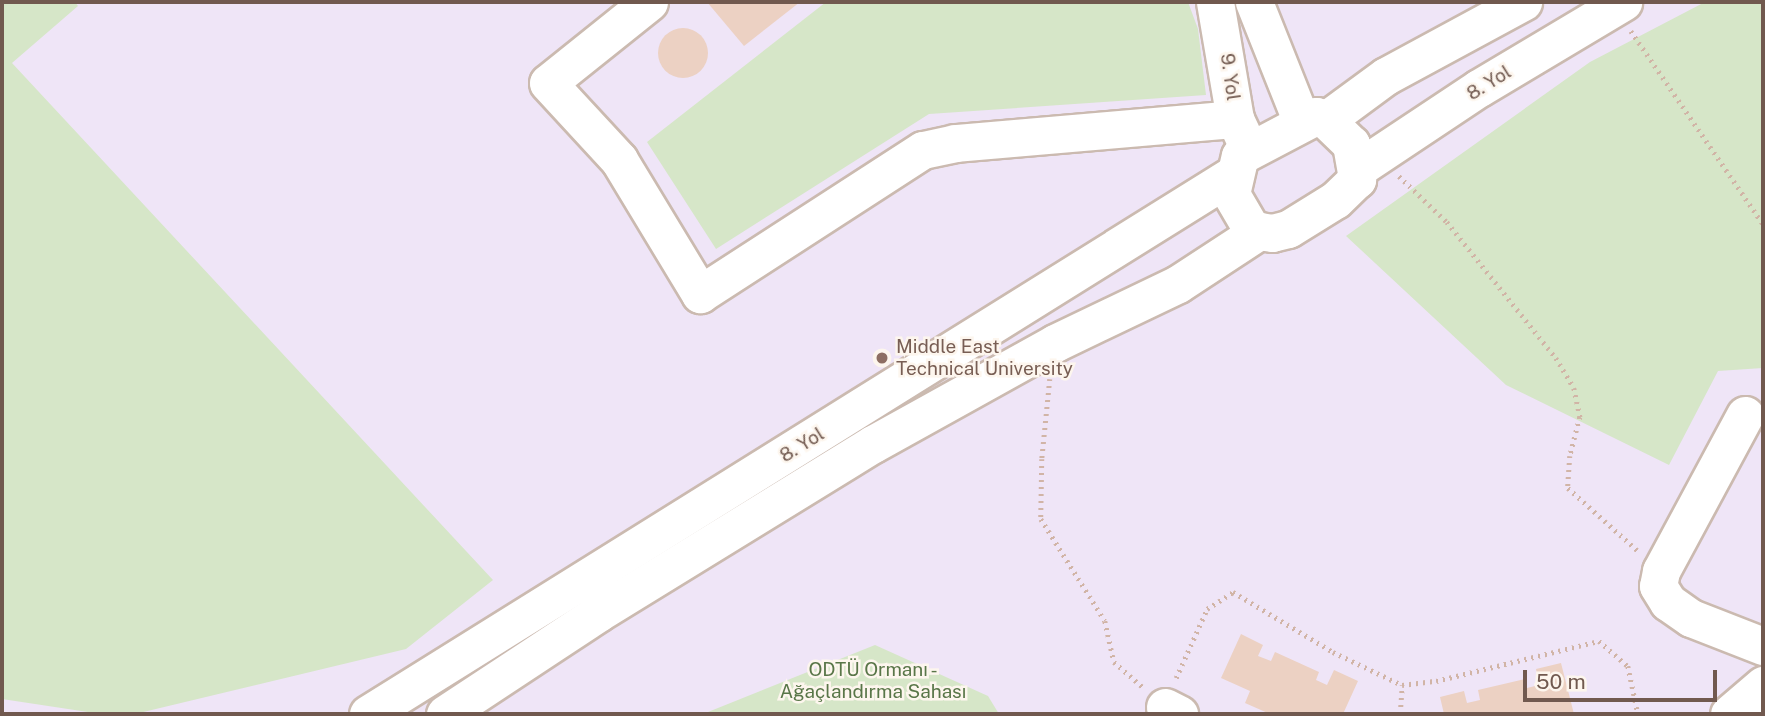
<!DOCTYPE html>
<html>
<head>
<meta charset="utf-8">
<style>
	body { margin:0 }
	#map { position:relative; width:1765px; height:716px; overflow:hidden; background:#faf2e8; font-family:"Public Sans",sans-serif }
	div>[style] { position:absolute }
	[style*='--x'] { left:calc(var(--x)*1px); top:calc(var(--y)*1px); width:calc(var(--w)*1px); rotate:calc(var(--a)*1deg) }
	.education>* { inset:0; background:#efe5f7; transform-origin:0 0 }
	.green>* { inset:0; background:#d6e6c8 }
	.building>* { inset:0; background:#ecd1c3 }
	.round { border-radius:50% }
	.path>* { height:4.5px; margin-top:-2.25px; transform-origin:0; background:repeating-linear-gradient(90deg,#d1b4a6 0 2px,transparent 0 7px) }
	.roads { filter:drop-shadow(2px 0 #cbbab0) drop-shadow(-2px 0 #cbbab0) drop-shadow(0 2px #cbbab0) drop-shadow(0 -2px #cbbab0) }
	.minor>* { height:37px; margin:-18.5px; padding:0 18.5px; transform-origin:18.5px; border-radius:18.5px; background:#fff }
	.dots>* { width:19px; height:19px; translate:-50% -50%; box-sizing:border-box; border:4px solid #fdf6ee; border-radius:50% }
	span { translate:-50% -50%; white-space:nowrap; text-align:center; line-height:1.15; -webkit-text-stroke:5px #fdf6ee; paint-order:stroke }
	.street-label { font-size:19px; color:#71594f }
	.education-label { font-size:19px; color:#785e54 }
	.left { translate:0 -50%; text-align:left }
	.park-label { font-size:19px; color:#597648 }
	.frame { position:absolute; inset:0; border:4px solid #71594f; pointer-events:none }
	.scale { position:absolute; left:1523px; top:670px; width:194px; height:32px; box-sizing:border-box; border:4px solid #71594f; border-top:0; padding-left:9px; font-size:21px; line-height:24px; white-space:nowrap; color:#71594f; -webkit-text-stroke:5px #fdf6ee; paint-order:stroke }
</style>
</head>
<body>
<div id="map">
	<div class="education">
		<i style="left:2px;top:2px;width:1761px;height:712px"></i>
	</div>
	<div class="green">
		<i style="clip-path:polygon(2px 2px,75px 2px,78px 6px,12px 63px,493px 580px,406px 649px,135px 714px,101px 714px,2px 699px)"></i>
		<i style="clip-path:polygon(826px 2px,1188px 2px,1198px 29px,1206px 95px,929px 114px,716px 249px,647px 142px)"></i>
		<i style="clip-path:polygon(1705px 2px,1763px 2px,1763px 368px,1718px 371px,1669px 465px,1506px 385px,1346px 236px,1590px 62px)"></i>
		<i style="clip-path:polygon(875px 645px,988px 696px,999px 714px,703px 714px)"></i>
	</div>
	<div class="building">
		<i style="clip-path:polygon(707px 2px,800px 2px,744px 46px)"></i>
		<i class="round" style="left:658px;top:28px;width:50px;height:50px"></i>
		<i style="clip-path:polygon(1241px 634px,1263px 645px,1258px 656px,1271px 661px,1275px 652px,1319px 672px,1316px 680px,1327px 685px,1334px 670px,1358px 681px,1343px 714px,1270px 714px,1245px 703px,1250px 691px,1221px 678px)"></i>
		<i style="clip-path:polygon(1561px 663px,1574px 714px,1444px 714px,1440px 697px,1464px 691px,1467px 703px,1480px 700px,1478px 690px,1525px 679px,1527px 688px,1539px 685px,1536px 669px)"></i>
	</div>
	<div class="path">
		<i style="--x:1631;--y:31;--w:234;--a:55.6"></i>
		<i style="--x:1399;--y:176;--w:66;--a:43.8"></i>
		<i style="--x:1447;--y:222;--w:174;--a:51.3"></i>
		<i style="--x:1556;--y:358;--w:35;--a:59"></i>
		<i style="--x:1574;--y:388;--w:30;--a:78"></i>
		<i style="--x:1580;--y:417;--w:40;--a:104.4"></i>
		<i style="--x:1570;--y:456;--w:32;--a:94"></i>
		<i style="--x:1568;--y:488;--w:93;--a:41.9"></i>
		<i style="--x:1050;--y:379;--w:80;--a:95.7"></i>
		<i style="--x:1042;--y:459;--w:60;--a:91"></i>
		<i style="--x:1041;--y:519;--w:120;--a:57.9"></i>
		<i style="--x:1105;--y:621;--w:42;--a:77.6"></i>
		<i style="--x:1114;--y:662;--w:38;--a:41"></i>
		<i style="--x:1176;--y:678;--w:76;--a:-65.8"></i>
		<i style="--x:1207;--y:609;--w:31;--a:-33"></i>
		<i style="--x:1233;--y:592;--w:117;--a:31"></i>
		<i style="--x:1333;--y:652;--w:76;--a:25.6"></i>
		<i style="--x:1402;--y:685;--w:34;--a:-7"></i>
		<i style="--x:1436;--y:681;--w:168;--a:-13.8"></i>
		<i style="--x:1599;--y:641;--w:38;--a:41"></i>
		<i style="--x:1628;--y:666;--w:49;--a:78.2"></i>
		<i style="--x:1400;--y:714;--w:29;--a:-86"></i>
	</div>
	<div class="roads">
		<div class="minor">
			<i style="--x:649;--y:2;--w:129;--a:141.3"></i>
			<i style="--x:548;--y:83;--w:105;--a:47.3"></i>
			<i style="--x:619;--y:160;--w:157;--a:58.8"></i>
			<i style="--x:700;--y:294;--w:265;--a:-32.9"></i>
			<i style="--x:923;--y:150;--w:33;--a:-12"></i>
			<i style="--x:955;--y:143;--w:281;--a:-4.9"></i>
			<i style="--x:1215;--y:2;--w:119;--a:80.3"></i>
			<i style="--x:1235;--y:119;--w:23;--a:65"></i>
			<i style="--x:1254;--y:2;--w:127;--a:68.3"></i>
			<i style="--x:1316;--y:116;--w:11;--a:22"></i>
			<i style="--x:1326;--y:120;--w:35;--a:44"></i>
			<i style="--x:1351;--y:144;--w:36;--a:80"></i>
			<i style="--x:1357;--y:179;--w:30;--a:136"></i>
			<i style="--x:1335;--y:200;--w:55;--a:148.3"></i>
			<i style="--x:1288;--y:229;--w:16;--a:166"></i>
			<i style="--x:1272;--y:233;--w:20;--a:-171"></i>
			<i style="--x:1252;--y:230;--w:42;--a:-120.3"></i>
			<i style="--x:1231;--y:194;--w:39;--a:-77"></i>
			<i style="--x:1240;--y:156;--w:86;--a:-27.8"></i>
			<i style="--x:1326;--y:120;--w:74;--a:-36.3"></i>
			<i style="--x:1386;--y:76;--w:156;--a:-28.4"></i>
			<i style="--x:1357;--y:169;--w:146;--a:-33.6"></i>
			<i style="--x:1479;--y:88;--w:168;--a:-30.8"></i>
			<i style="--x:1745;--y:415;--w:177;--a:118.3"></i>
			<i style="--x:1661;--y:571;--w:15;--a:101"></i>
			<i style="--x:1658;--y:586;--w:19;--a:58"></i>
			<i style="--x:1668;--y:602;--w:28;--a:35"></i>
			<i style="--x:1691;--y:618;--w:77;--a:21.3"></i>
			<i style="--x:1165;--y:707;--w:16;--a:27"></i>
			<i style="--x:368;--y:714;--w:1021;--a:-31.95"></i>
			<i style="--x:445;--y:714;--w:183;--a:-33.4"></i>
			<i style="--x:598;--y:613;--w:323;--a:-31.6"></i>
			<i style="--x:873;--y:444;--w:208;--a:-29"></i>
			<i style="--x:1055;--y:343;--w:136;--a:-25.6"></i>
			<i style="--x:1178;--y:284;--w:97;--a:-33.2"></i>
			<i style="--x:1729;--y:714;--w:45;--a:-40.5"></i>
		</div>
	</div>
	<div class="dots">
		<i style="left:882px;top:358px;background:#8d6e63"></i>
	</div>
	<div class="street-label">
		<span style="left:1230px;top:77px;rotate:82deg">9. Yol</span>
		<span style="left:1489px;top:83px;rotate:-32deg">8. Yol</span>
		<span style="left:802px;top:445px;rotate:-32deg">8. Yol</span>
	</div>
	<div class="education-label">
		<span class="left" style="left:896px;top:358px">Middle East<br>Technical University</span>
	</div>
	<div class="park-label">
		<span style="left:873px;top:681px">ODTÜ Ormanı -<br>Ağaçlandırma Sahası</span>
	</div>
	<div class="frame"></div>
	<div class="scale">50 m</div>
</div>
</body>
</html>
